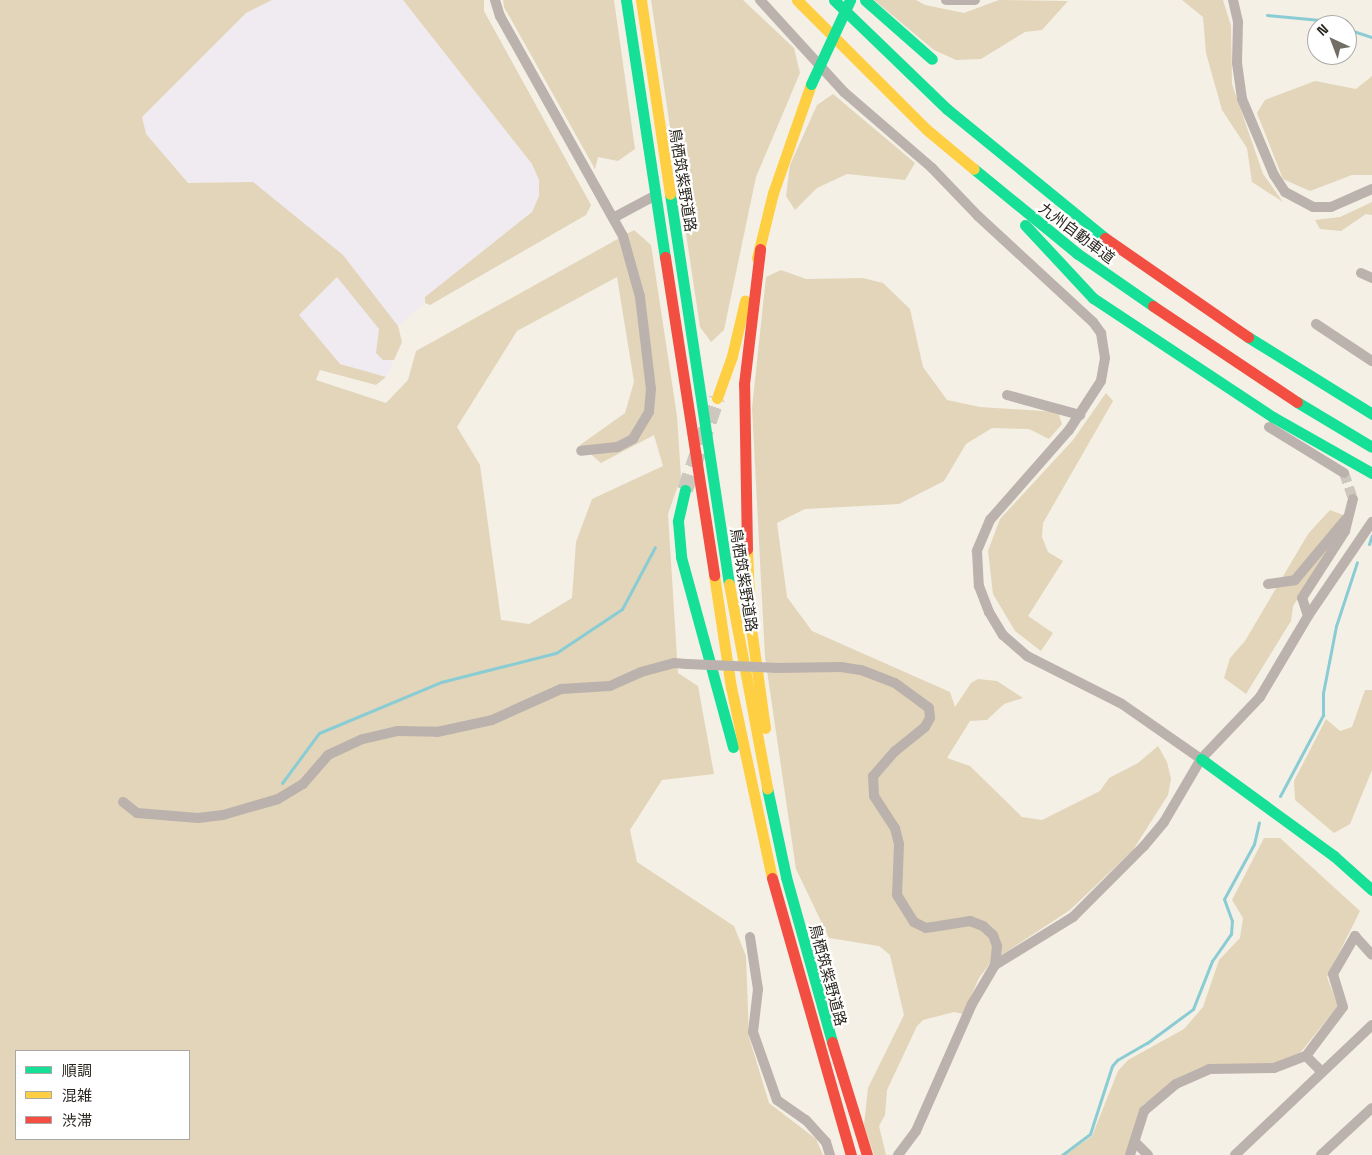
<!DOCTYPE html>
<html>
<head>
<meta charset="utf-8">
<style>
	body { margin:0 }
	#map { position:relative; width:1372px; height:1155px; overflow:hidden; background:#f5f0e5; font-family:"Space Grotesk","Noto Sans JP",sans-serif }
	div>[style] { position:absolute }
	[style*='--x'] { left:calc(var(--x)*1px); top:calc(var(--y)*1px); width:calc(var(--w)*1px); rotate:calc(var(--a)*1deg) }
	.commercial>* { inset:0; background:#f0eaf1 }
	.green>* { inset:0; background:#e2d5b9 }
	.stream>* { height:3px; margin:-1.5px; padding:0 1.5px; transform-origin:1.5px; border-radius:1.5px; background:#8accd4 }
	.street-tunnel>* { height:10px; margin-top:-5px; transform-origin:0; background:repeating-linear-gradient(90deg,#cdc8be 0 10px,transparent 0 15px) }
	.primary-tunnel>* { height:16px; margin-top:-8px; transform-origin:0; background:repeating-linear-gradient(90deg,#cdc8be 0 16px,transparent 0 24px) }
	.street>* { height:10px; margin:-5px; padding:0 5px; transform-origin:5px; border-radius:5px; background:#bcb2ad }
	.fast>* { height:11px; margin:-5.5px; padding:0 5.5px; transform-origin:5.5px; border-radius:5.5px; background:#16e098 }
	.slow>* { height:11px; margin:-5.5px; padding:0 5.5px; transform-origin:5.5px; border-radius:5.5px; background:#ffcf43 }
	.jam>* { height:11px; margin:-5.5px; padding:0 5.5px; transform-origin:5.5px; border-radius:5.5px; background:#f24e42 }
	.street-bridge>* { height:10px; margin:-5px; padding:0 5px; transform-origin:5px; border-radius:5px; background:#bcb2ad }
	.fast-bridge>* { height:11px; margin:-5.5px; padding:0 5.5px; transform-origin:5.5px; border-radius:5.5px; background:#16e098 }
	span { translate:-50% -50%; white-space:nowrap; text-align:center; line-height:1.15; -webkit-text-stroke:4.5px #fff; paint-order:stroke }
	.street-label { font-size:15px; color:#2b2720 }
	.legend { position:absolute; left:15px; top:1050px; width:175px; height:90px; box-sizing:border-box; background:#fff; border:1px solid #aaa9a6; margin:0; padding:6px 9px; list-style:none; font-size:15px; color:#2b2720 }
	.legend li { display:flex; align-items:center; gap:10px; height:25px }
	.legend b { width:25px; border:1px solid #aaa9a6 }
	.north { position:absolute; left:1307px; top:15px; width:50px; height:50px; box-sizing:border-box; background:#fff; border:1px solid #aaa9a6; border-radius:50%; rotate:317deg; font-size:14px; font-weight:700; line-height:20px; text-align:center; color:#2b2720 }
	.north::after { content:''; display:block; margin:auto; width:18px; height:22px; background:#726d65; clip-path:polygon(50% 0,100% 100%,50% 72%,0 100%) }
</style>
</head>
<body>
<div id="map">
	<div class="commercial">
		<i style="clip-path:polygon(272px 0,403px 0,532px 164px,539px 180px,539px 196px,532px 212px,425px 297px,425px 303px,398px 326px,402px 342px,386px 377px,324px 360px,288px 315px,253px 182px,188px 183px,146px 134px,142px 117px,246px 13px)"></i>
	</div>
	<div class="green">
		<i style="clip-path:polygon(evenodd,0 0,272px 0,246px 13px,142px 117px,146px 134px,188px 183px,253px 182px,343px 255px,398px 326px,402px 342px,394px 360px,383px 360px,376px 353px,379px 329px,337px 277px,299px 315px,340px 364px,386px 377px,376px 385px,320px 370px,316px 380px,386px 403px,408px 380px,416px 351px,634px 230px,651px 245px,677px 416px,681px 477px,668px 514px,678px 673px,698px 686px,714px 774px,662px 780px,630px 830px,637px 862px,734px 926px,746px 956px,749px 1037px,769px 1103px,816px 1139px,823px 1155px,0 1155px,0 0,617px 277px,634px 382px,625px 413px,580px 445px,601px 463px,654px 435px,663px 466px,592px 499px,576px 542px,572px 598px,529px 624px,501px 620px,480px 465px,457px 427px,517px 331px,617px 277px,0 0,16px 1051px,189px 1051px,189px 1139px,16px 1139px,16px 1051px)"></i>
		<i style="clip-path:polygon(403px 0,484px 0,484px 11px,591px 205px,586px 215px,430px 305px,425px 303px,425px 297px,532px 212px,539px 196px,539px 180px,532px 164px)"></i>
		<i style="clip-path:polygon(503px 0,614px 0,635px 149px,618px 161px,598px 157px,595px 169px,504px 7px)"></i>
		<i style="clip-path:polygon(651px 0,743px 0,794px 48px,800px 73px,756px 177px,724px 330px,711px 342px,700px 327px)"></i>
		<i style="clip-path:polygon(874px 0,916px 0,925px 5px,964px 13px,999px 0,1068px 1px,1042px 30px,1025px 32px,981px 59px,956px 60px,934px 50px)"></i>
		<i style="clip-path:polygon(1182px 0,1223px 0,1231px 26px,1232px 84px,1263px 174px,1283px 202px,1252px 182px,1247px 148px,1222px 110px,1206px 53px,1203px 17px)"></i>
		<i style="clip-path:polygon(1372px 76px,1372px 175px,1352px 175px,1310px 191px,1283px 179px,1257px 113px,1265px 100px,1315px 81px,1356px 89px)"></i>
		<i style="clip-path:polygon(833px 94px,915px 163px,905px 180px,847px 174px,817px 188px,795px 210px,786px 196px,790px 165px,817px 105px)"></i>
		<i style="clip-path:polygon(1372px 202px,1372px 215px,1366px 214px,1341px 231px,1320px 229px,1315px 220px,1340px 217px)"></i>
		<i style="clip-path:polygon(781px 270px,806px 279px,863px 278px,883px 283px,910px 309px,923px 367px,947px 400px,980px 407px,1058px 412px,1062px 424px,1049px 439px,1029px 429px,992px 428px,966px 444px,944px 481px,899px 504px,805px 509px,777px 523px,787px 597px,812px 631px,950px 692px,955px 707px,971px 683px,978px 679px,997px 681px,1023px 698px,1004px 704px,987px 720px,970px 721px,947px 758px,970px 766px,1022px 817px,1042px 820px,1100px 791px,1109px 778px,1138px 763px,1158px 746px,1167px 762px,1171px 779px,1168px 795px,1133px 850px,1070px 910px,991px 962px,979px 978px,963px 1014px,954px 1012px,923px 1020px,917px 1026px,887px 1090px,885px 1115px,879px 1126px,886px 1155px,874px 1155px,864px 1125px,868px 1088px,904px 1015px,890px 955px,879px 946px,829px 938px,796px 869px,765px 657px,752px 408px,766px 277px)"></i>
		<i style="clip-path:polygon(1106px 393px,1113px 401px,1043px 523px,1042px 537px,1048px 552px,1063px 561px,1028px 616px,1053px 633px,1041px 651px,1015px 631px,993px 594px,988px 551px,1000px 519px,1073px 440px)"></i>
		<i style="clip-path:polygon(1330px 510px,1343px 515px,1334px 543px,1293px 606px,1291px 621px,1246px 694px,1224px 678px,1230px 658px,1245px 641px,1308px 534px)"></i>
		<i style="clip-path:polygon(1365px 690px,1372px 690px,1372px 770px,1350px 824px,1334px 833px,1295px 800px,1294px 781px,1326px 719px,1340px 731px,1352px 727px)"></i>
		<i style="clip-path:polygon(1264px 838px,1280px 838px,1360px 911px,1327px 977px,1338px 1006px,1300px 1053px,1274px 1064px,1209px 1066px,1144px 1104px,1127px 1155px,1065px 1155px,1092px 1136px,1118px 1071px,1128px 1060px,1184px 1029px,1203px 1007px,1219px 960px,1240px 938px,1243px 918px,1232px 900px)"></i>
	</div>
	<div class="stream">
		<i style="--x:1267;--y:15;--w:64;--a:5.4"></i>
		<i style="--x:1331;--y:21;--w:10;--a:24"></i>
		<i style="--x:1347;--y:29;--w:26;--a:18"></i>
		<i style="--x:1369;--y:544;--w:9;--a:-72"></i>
		<i style="--x:282;--y:783;--w:62;--a:-53.5"></i>
		<i style="--x:319;--y:733;--w:132;--a:-22.7"></i>
		<i style="--x:441;--y:682;--w:119;--a:-14.2"></i>
		<i style="--x:556;--y:653;--w:79;--a:-33.7"></i>
		<i style="--x:622;--y:609;--w:70;--a:-62"></i>
		<i style="--x:1280;--y:796;--w:92;--a:-62"></i>
		<i style="--x:1323;--y:715;--w:22;--a:-90"></i>
		<i style="--x:1323;--y:693;--w:68;--a:-79"></i>
		<i style="--x:1336;--y:626;--w:67;--a:-71.8"></i>
		<i style="--x:1062;--y:1155;--w:35;--a:-37"></i>
		<i style="--x:1090;--y:1134;--w:71;--a:-72.1"></i>
		<i style="--x:1112;--y:1066;--w:8;--a:-50"></i>
		<i style="--x:1117;--y:1060;--w:34;--a:-30"></i>
		<i style="--x:1147;--y:1043;--w:57;--a:-36.5"></i>
		<i style="--x:1193;--y:1009;--w:52;--a:-68.4"></i>
		<i style="--x:1212;--y:961;--w:33;--a:-55"></i>
		<i style="--x:1231;--y:934;--w:13;--a:-86"></i>
		<i style="--x:1232;--y:921;--w:23;--a:-110"></i>
		<i style="--x:1224;--y:899;--w:63;--a:-61.4"></i>
		<i style="--x:1254;--y:844;--w:22;--a:-77"></i>
	</div>
	<div class="street-tunnel">
		<i style="--x:1344;--y:473;--w:28;--a:71"></i>
	</div>
	<div class="primary-tunnel">
		<i style="--x:685;--y:490;--w:97;--a:-70.8"></i>
	</div>
	<div class="street">
		<i style="--x:495;--y:0;--w:17;--a:73"></i>
		<i style="--x:500;--y:16;--w:252;--a:60.8"></i>
		<i style="--x:623;--y:236;--w:63;--a:74.4"></i>
		<i style="--x:640;--y:297;--w:93;--a:83.2"></i>
		<i style="--x:651;--y:389;--w:23;--a:95"></i>
		<i style="--x:649;--y:412;--w:31;--a:121"></i>
		<i style="--x:633;--y:439;--w:18;--a:153"></i>
		<i style="--x:617;--y:447;--w:36;--a:174"></i>
		<i style="--x:760;--y:0;--w:125;--a:47.6"></i>
		<i style="--x:844;--y:92;--w:116;--a:40.8"></i>
		<i style="--x:932;--y:168;--w:66;--a:46.2"></i>
		<i style="--x:978;--y:216;--w:156;--a:42.7"></i>
		<i style="--x:1093;--y:322;--w:14;--a:54"></i>
		<i style="--x:1101;--y:333;--w:25;--a:81"></i>
		<i style="--x:1105;--y:358;--w:23;--a:100"></i>
		<i style="--x:1101;--y:381;--w:59;--a:123.1"></i>
		<i style="--x:1069;--y:430;--w:120;--a:131.3"></i>
		<i style="--x:990;--y:520;--w:34;--a:113"></i>
		<i style="--x:977;--y:551;--w:35;--a:87"></i>
		<i style="--x:979;--y:586;--w:28;--a:69"></i>
		<i style="--x:989;--y:612;--w:27;--a:59"></i>
		<i style="--x:1003;--y:635;--w:32;--a:41"></i>
		<i style="--x:1027;--y:656;--w:106;--a:26.8"></i>
		<i style="--x:1122;--y:704;--w:96;--a:34.8"></i>
		<i style="--x:946;--y:0;--w:29;--a:0"></i>
		<i style="--x:1233;--y:0;--w:23;--a:77"></i>
		<i style="--x:1238;--y:22;--w:41;--a:91.4"></i>
		<i style="--x:1237;--y:63;--w:36;--a:82"></i>
		<i style="--x:1242;--y:99;--w:82;--a:67.2"></i>
		<i style="--x:1274;--y:175;--w:20;--a:57"></i>
		<i style="--x:1285;--y:192;--w:32;--a:28"></i>
		<i style="--x:1313;--y:207;--w:18;--a:0"></i>
		<i style="--x:1331;--y:207;--w:45;--a:-23.7"></i>
		<i style="--x:613;--y:218;--w:47;--a:-28.2"></i>
		<i style="--x:1361;--y:273;--w:12;--a:24"></i>
		<i style="--x:1316;--y:324;--w:67;--a:33.5"></i>
		<i style="--x:1007;--y:395;--w:76;--a:15.3"></i>
		<i style="--x:1269;--y:427;--w:88;--a:31.5"></i>
		<i style="--x:1268;--y:584;--w:27;--a:-8"></i>
		<i style="--x:1295;--y:580;--w:80;--a:-50.1"></i>
		<i style="--x:1308;--y:616;--w:19;--a:-108"></i>
		<i style="--x:1302;--y:598;--w:80;--a:-57.3"></i>
		<i style="--x:1345;--y:531;--w:33;--a:-76"></i>
		<i style="--x:777;--y:668;--w:64;--a:-0.9"></i>
		<i style="--x:841;--y:667;--w:20;--a:9"></i>
		<i style="--x:861;--y:670;--w:36;--a:21"></i>
		<i style="--x:895;--y:683;--w:42;--a:36.3"></i>
		<i style="--x:929;--y:708;--w:10;--a:84"></i>
		<i style="--x:930;--y:718;--w:10;--a:119"></i>
		<i style="--x:925;--y:727;--w:38;--a:141"></i>
		<i style="--x:895;--y:751;--w:33;--a:131"></i>
		<i style="--x:873;--y:776;--w:20;--a:87"></i>
		<i style="--x:874;--y:796;--w:38;--a:57"></i>
		<i style="--x:895;--y:828;--w:16;--a:76"></i>
		<i style="--x:899;--y:844;--w:51;--a:92.2"></i>
		<i style="--x:897;--y:895;--w:32;--a:58"></i>
		<i style="--x:914;--y:922;--w:13;--a:27"></i>
		<i style="--x:926;--y:928;--w:45;--a:-9"></i>
		<i style="--x:970;--y:921;--w:14;--a:21"></i>
		<i style="--x:983;--y:926;--w:13;--a:42"></i>
		<i style="--x:993;--y:935;--w:12;--a:70"></i>
		<i style="--x:997;--y:946;--w:19;--a:96"></i>
		<i style="--x:123;--y:802;--w:18;--a:38"></i>
		<i style="--x:137;--y:813;--w:61;--a:4.7"></i>
		<i style="--x:198;--y:818;--w:25;--a:-7"></i>
		<i style="--x:223;--y:815;--w:57;--a:-16.2"></i>
		<i style="--x:278;--y:799;--w:29;--a:-31"></i>
		<i style="--x:303;--y:784;--w:38;--a:-49"></i>
		<i style="--x:328;--y:755;--w:38;--a:-25"></i>
		<i style="--x:363;--y:739;--w:36;--a:-13"></i>
		<i style="--x:398;--y:731;--w:39;--a:1"></i>
		<i style="--x:437;--y:732;--w:56;--a:-12.3"></i>
		<i style="--x:492;--y:720;--w:76;--a:-24.2"></i>
		<i style="--x:561;--y:689;--w:49;--a:-3.5"></i>
		<i style="--x:610;--y:686;--w:34;--a:-24"></i>
		<i style="--x:641;--y:672;--w:34;--a:-15"></i>
		<i style="--x:674;--y:663;--w:13;--a:4"></i>
		<i style="--x:750;--y:937;--w:53;--a:81.3"></i>
		<i style="--x:758;--y:989;--w:43;--a:96.6"></i>
		<i style="--x:753;--y:1032;--w:72;--a:70.6"></i>
		<i style="--x:777;--y:1100;--w:35;--a:35"></i>
		<i style="--x:806;--y:1120;--w:30;--a:48"></i>
		<i style="--x:826;--y:1142;--w:14;--a:73"></i>
		<i style="--x:1306;--y:1056;--w:21;--a:45"></i>
		<i style="--x:1136;--y:1143;--w:17;--a:45"></i>
		<i style="--x:898;--y:1155;--w:30;--a:-53"></i>
		<i style="--x:916;--y:1131;--w:139;--a:-66.2"></i>
		<i style="--x:972;--y:1004;--w:45;--a:-59.5"></i>
		<i style="--x:995;--y:965;--w:92;--a:-31.6"></i>
		<i style="--x:1073;--y:917;--w:100;--a:-45"></i>
		<i style="--x:1144;--y:846;--w:31;--a:-50"></i>
		<i style="--x:1164;--y:822;--w:73;--a:-59.6"></i>
		<i style="--x:1201;--y:759;--w:86;--a:-46.4"></i>
		<i style="--x:1260;--y:697;--w:94;--a:-59.3"></i>
		<i style="--x:1308;--y:616;--w:114;--a:-55.8"></i>
		<i style="--x:1130;--y:1155;--w:46;--a:-72.3"></i>
		<i style="--x:1144;--y:1111;--w:42;--a:-40.2"></i>
		<i style="--x:1176;--y:1084;--w:36;--a:-24"></i>
		<i style="--x:1209;--y:1069;--w:65;--a:-0.9"></i>
		<i style="--x:1274;--y:1068;--w:34;--a:-21"></i>
		<i style="--x:1306;--y:1056;--w:61;--a:-52.9"></i>
		<i style="--x:1343;--y:1007;--w:34;--a:-107"></i>
		<i style="--x:1333;--y:974;--w:44;--a:-59.9"></i>
		<i style="--x:1355;--y:936;--w:25;--a:48"></i>
		<i style="--x:1235;--y:1155;--w:189;--a:-43.5"></i>
		<i style="--x:1321;--y:1155;--w:69;--a:-42.7"></i>
	</div>
	<div class="fast">
		<i style="--x:626;--y:0;--w:260;--a:81.4"></i>
		<i style="--x:834;--y:0;--w:157;--a:44"></i>
		<i style="--x:947;--y:109;--w:204;--a:39.2"></i>
		<i style="--x:865;--y:0;--w:89;--a:41.4"></i>
		<i style="--x:974;--y:169;--w:134;--a:39.3"></i>
		<i style="--x:1078;--y:254;--w:91;--a:34.7"></i>
		<i style="--x:670;--y:194;--w:394;--a:81.4"></i>
		<i style="--x:1025;--y:225;--w:100;--a:47"></i>
		<i style="--x:1093;--y:298;--w:216;--a:33.5"></i>
		<i style="--x:1273;--y:417;--w:114;--a:29.5"></i>
		<i style="--x:1248;--y:337;--w:146;--a:31.8"></i>
		<i style="--x:1297;--y:402;--w:87;--a:31"></i>
		<i style="--x:685;--y:490;--w:32;--a:103"></i>
		<i style="--x:678;--y:521;--w:36;--a:85"></i>
		<i style="--x:681;--y:557;--w:197;--a:74.7"></i>
		<i style="--x:1201;--y:759;--w:165;--a:36.1"></i>
		<i style="--x:1334;--y:856;--w:51;--a:41.8"></i>
		<i style="--x:767;--y:788;--w:91;--a:77.9"></i>
		<i style="--x:786;--y:877;--w:171;--a:74.4"></i>
	</div>
	<div class="slow">
		<i style="--x:641;--y:0;--w:196;--a:81.5"></i>
		<i style="--x:797;--y:0;--w:182;--a:45"></i>
		<i style="--x:926;--y:129;--w:62;--a:39.8"></i>
		<i style="--x:757;--y:258;--w:67;--a:-76.2"></i>
		<i style="--x:773;--y:193;--w:115;--a:-70.8"></i>
		<i style="--x:717;--y:398;--w:45;--a:-70.3"></i>
		<i style="--x:732;--y:356;--w:57;--a:-76.7"></i>
		<i style="--x:747;--y:549;--w:72;--a:87.6"></i>
		<i style="--x:750;--y:621;--w:108;--a:82"></i>
		<i style="--x:714;--y:575;--w:113;--a:81.4"></i>
		<i style="--x:731;--y:687;--w:195;--a:77.9"></i>
		<i style="--x:729;--y:584;--w:208;--a:79.4"></i>
	</div>
	<div class="jam">
		<i style="--x:1105;--y:238;--w:174;--a:34.7"></i>
		<i style="--x:665;--y:257;--w:322;--a:81.2"></i>
		<i style="--x:1153;--y:306;--w:173;--a:33.7"></i>
		<i style="--x:747;--y:549;--w:165;--a:-91"></i>
		<i style="--x:744;--y:384;--w:136;--a:-83.2"></i>
		<i style="--x:772;--y:878;--w:288;--a:74.1"></i>
		<i style="--x:832;--y:1042;--w:118;--a:72.8"></i>
	</div>
	<div class="street-bridge">
		<i style="--x:687;--y:664;--w:90;--a:2.5"></i>
	</div>
	<div class="fast-bridge">
		<i style="--x:811;--y:84;--w:93;--a:-65.1"></i>
	</div>
	<div class="street-label">
		<span style="left:683px;top:180px;rotate:81deg">鳥栖筑紫野道路</span>
		<span style="left:1077px;top:233px;rotate:37deg">九州自動車道</span>
		<span style="left:744px;top:580px;rotate:81deg">鳥栖筑紫野道路</span>
		<span style="left:828px;top:975px;rotate:75deg">鳥栖筑紫野道路</span>
	</div>
	<ul class="legend">
	<li><b style="height:6px;background:#16e098"></b>順調</li>
	<li><b style="height:6px;background:#ffcf43"></b>混雑</li>
	<li><b style="height:6px;background:#f24e42"></b>渋滞</li>
	</ul>
	<div class="north">N</div>
</div>
</body>
</html>
